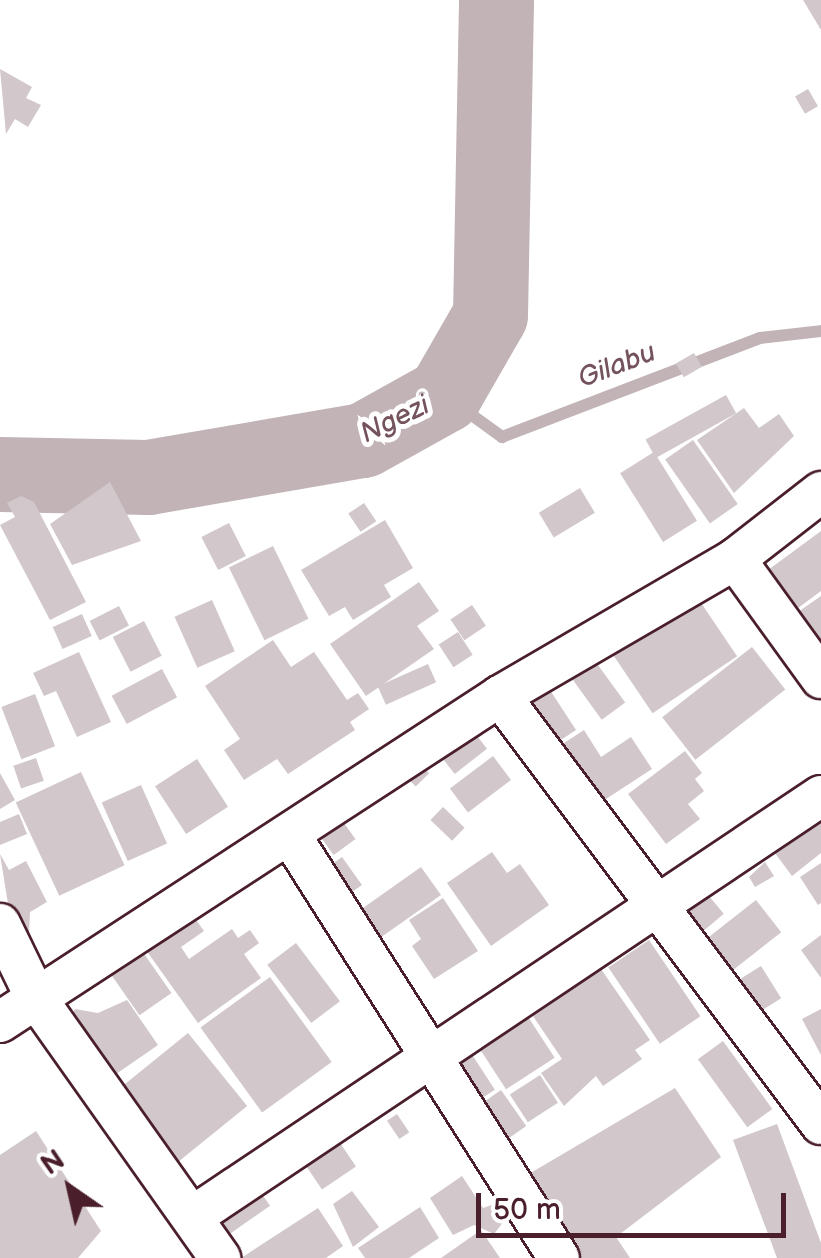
<!DOCTYPE html>
<html>
<head>
<meta charset="utf-8">
<style>
	body { margin:0 }
	#map { position:relative; width:821px; height:1258px; overflow:hidden; background:#fff; font-family:"Balsamiq Sans",sans-serif }
	div>[style] { position:absolute }
	[style*='--x'] { left:calc(var(--x)*1px); top:calc(var(--y)*1px); width:calc(var(--w)*1px); rotate:calc(var(--a)*1deg) }
	.stream>* { height:12px; margin:-6px; padding:0 6px; transform-origin:6px; border-radius:6px; background:#c1b3b6 }
	.river>* { height:75px; margin:-37.5px; padding:0 37.5px; transform-origin:37.5px; border-radius:37.5px; background:#c1b3b6 }
	.building>* { inset:0; background:#d2c7cb; transform-origin:0 0 }
	.roads { filter:drop-shadow(2px 0 #4a1f2b) drop-shadow(-2px 0 #4a1f2b) drop-shadow(0 2px #4a1f2b) drop-shadow(0 -2px #4a1f2b) }
	.minor>* { height:40px; margin:-20px; padding:0 20px; transform-origin:20px; border-radius:20px; background:#fff }
	span { translate:-50% -50%; white-space:nowrap; text-align:center; line-height:1.15; -webkit-text-stroke:10px #fff; paint-order:stroke }
	.water-label { font-size:28px; color:#74535c; font-style:italic }
	.north { position:absolute; left:20px; top:1138px; width:100px; height:100px; -webkit-text-stroke:8px #fff; paint-order:stroke; rotate:326deg; font-size:28px; font-weight:700; line-height:40px; text-align:center; color:#4a1f2b }
	.north::after { content:''; display:block; margin:auto; width:35px; height:45px; background:#4a1f2b; clip-path:polygon(50% 0,100% 100%,50% 72%,0 100%) }
	.scale { position:absolute; left:476px; top:1193px; width:310px; height:45px; box-sizing:border-box; border:5px solid #4a1f2b; border-top:0; padding-left:12px; font-size:30px; line-height:35px; white-space:nowrap; color:#4a1f2b; -webkit-text-stroke:8px #fff; paint-order:stroke }
</style>
</head>
<body>
<div id="map">
	<div class="stream">
		<i style="--x:444;--y:395;--w:72;--a:35.9"></i>
		<i style="--x:502;--y:437;--w:276;--a:-21"></i>
		<i style="--x:760;--y:338;--w:61;--a:-6.5"></i>
	</div>
	<div class="river">
		<i style="--x:0;--y:474;--w:148;--a:1.2"></i>
		<i style="--x:148;--y:477;--w:218;--a:-9.8"></i>
		<i style="--x:363;--y:440;--w:93;--a:-29.1"></i>
		<i style="--x:444;--y:395;--w:92;--a:-60.1"></i>
		<i style="--x:490;--y:315;--w:315;--a:-88.9"></i>
	</div>
	<div class="building">
		<i style="clip-path:polygon(803px 0,821px 0,821px 30px)"></i>
		<i style="clip-path:polygon(0 69px,32px 87px,26px 98px,41px 105px,28px 127px,15px 119px,6px 134px)"></i>
		<i style="left:808px;top:89px;width:20px;height:15px;rotate:60deg"></i>
		<i style="left:694px;top:353px;width:16px;height:21px;rotate:60deg"></i>
		<i style="left:726px;top:395px;width:21px;height:92px;rotate:61deg"></i>
		<i style="clip-path:polygon(744px 408px,759px 428px,779px 414px,794px 436px,734px 493px,697px 440px)"></i>
		<i style="left:693px;top:440px;width:78px;height:34px;rotate:55deg"></i>
		<i style="left:654px;top:452px;width:81px;height:40px;rotate:58deg"></i>
		<i style="clip-path:polygon(110px 482px,141px 541px,72px 565px,50px 524px)"></i>
		<i style="left:580px;top:488px;width:29px;height:48px;rotate:59deg"></i>
		<i style="clip-path:polygon(21px 496px,34px 502px,86px 602px,50px 620px,0 525px,15px 517px,7px 503px)"></i>
		<i style="left:364px;top:503px;width:22px;height:19px;rotate:56deg"></i>
		<i style="clip-path:polygon(385px 520px,413px 568px,384px 585px,391px 597px,353px 620px,345px 607px,329px 616px,301px 570px)"></i>
		<i style="left:229px;top:523px;width:37px;height:31px;rotate:63deg"></i>
		<i style="clip-path:polygon(821px 531px,821px 591px,786px 617px,756px 579px)"></i>
		<i style="left:273px;top:546px;width:81px;height:49px;rotate:64deg"></i>
		<i style="clip-path:polygon(419px 582px,439px 611px,417px 626px,434px 649px,366px 696px,330px 644px)"></i>
		<i style="left:689px;top:585px;width:86px;height:102px;rotate:56deg"></i>
		<i style="clip-path:polygon(821px 596px,821px 650px,788px 619px)"></i>
		<i style="left:212px;top:600px;width:56px;height:41px;rotate:66deg"></i>
		<i style="left:472px;top:605px;width:25px;height:26px;rotate:56deg"></i>
		<i style="left:119px;top:606px;width:22px;height:33px;rotate:63deg"></i>
		<i style="left:82px;top:614px;width:24px;height:32px;rotate:66deg"></i>
		<i style="left:144px;top:621px;width:39px;height:35px;rotate:63deg"></i>
		<i style="left:458px;top:632px;width:27px;height:23px;rotate:57deg"></i>
		<i style="clip-path:polygon(273px 640px,291px 667px,314px 652px,347px 700px,358px 693px,369px 709px,350px 722px,355px 730px,288px 774px,277px 759px,244px 780px,224px 750px,240px 739px,205px 686px)"></i>
		<i style="left:752px;top:647px;width:54px;height:114px;rotate:52deg"></i>
		<i style="left:587px;top:650px;width:65px;height:29px;rotate:54deg"></i>
		<i style="clip-path:polygon(79px 652px,111px 722px,77px 737px,56px 691px,44px 696px,33px 673px)"></i>
		<i style="left:428px;top:664px;width:20px;height:55px;rotate:66deg"></i>
		<i style="clip-path:polygon(535px 667px,576px 730px,544px 751px,515px 708px)"></i>
		<i style="left:162px;top:669px;width:32px;height:57px;rotate:62deg"></i>
		<i style="left:35px;top:694px;width:56px;height:36px;rotate:69deg"></i>
		<i style="left:463px;top:718px;width:39px;height:41px;rotate:52deg"></i>
		<i style="clip-path:polygon(584px 730px,601px 757px,631px 737px,652px 769px,586px 812px,547px 754px)"></i>
		<i style="clip-path:polygon(685px 751px,702px 773px,695px 779px,704px 791px,688px 804px,700px 819px,666px 844px,628px 794px)"></i>
		<i style="left:493px;top:756px;width:30px;height:54px;rotate:53deg"></i>
		<i style="left:36px;top:758px;width:24px;height:24px;rotate:71deg"></i>
		<i style="left:197px;top:759px;width:57px;height:50px;rotate:57deg"></i>
		<i style="left:415px;top:759px;width:20px;height:19px;rotate:45deg"></i>
		<i style="left:81px;top:772px;width:103px;height:72px;rotate:65deg"></i>
		<i style="clip-path:polygon(0 773px,15px 800px,0 809px)"></i>
		<i style="left:141px;top:785px;width:64px;height:43px;rotate:66deg"></i>
		<i style="left:322px;top:793px;width:57px;height:27px;rotate:54deg"></i>
		<i style="clip-path:polygon(821px 805px,821px 853px,792px 876px,763px 837px)"></i>
		<i style="left:443px;top:807px;width:30px;height:18px;rotate:44deg"></i>
		<i style="clip-path:polygon(19px 814px,27px 834px,0 845px,0 822px)"></i>
		<i style="clip-path:polygon(492px 852px,507px 873px,520px 864px,549px 905px,491px 946px,447px 883px)"></i>
		<i style="clip-path:polygon(0 854px,9px 870px,26px 861px,47px 902px,30px 912px,29px 934px,13px 935px)"></i>
		<i style="clip-path:polygon(342px 857px,362px 885px,339px 901px,348px 913px,326px 929px,297px 889px)"></i>
		<i style="clip-path:polygon(765px 862px,774px 876px,755px 887px,749px 877px)"></i>
		<i style="clip-path:polygon(821px 863px,821px 903px,818px 905px,800px 877px)"></i>
		<i style="left:682px;top:864px;width:65px;height:38px;rotate:50deg"></i>
		<i style="clip-path:polygon(421px 867px,441px 895px,370px 945px,329px 932px)"></i>
		<i style="clip-path:polygon(178px 895px,204px 931px,181px 947px,189px 959px,232px 929px,238px 938px,250px 930px,259px 943px,244px 954px,261px 978px,198px 1023px,131px 929px)"></i>
		<i style="clip-path:polygon(443px 898px,478px 951px,434px 979px,412px 946px,421px 939px,409px 920px)"></i>
		<i style="left:756px;top:900px;width:41px;height:66px;rotate:52deg"></i>
		<i style="clip-path:polygon(821px 935px,821px 978px,801px 950px)"></i>
		<i style="left:133px;top:938px;width:67px;height:39px;rotate:55deg"></i>
		<i style="left:649px;top:940px;width:92px;height:49px;rotate:56deg"></i>
		<i style="left:296px;top:943px;width:73px;height:36px;rotate:53deg"></i>
		<i style="left:761px;top:966px;width:38px;height:44px;rotate:58deg"></i>
		<i style="clip-path:polygon(601px 969px,650px 1040px,635px 1050px,642px 1059px,603px 1086px,596px 1076px,564px 1106px,541px 1073px,562px 1059px,533px 1016px)"></i>
		<i style="left:270px;top:977px;width:105px;height:86px;rotate:54deg"></i>
		<i style="left:510px;top:989px;width:82px;height:58px;rotate:57deg"></i>
		<i style="clip-path:polygon(127px 1000px,158px 1045px,106px 1081px,67px 1025px,75px 1009px,98px 1013px)"></i>
		<i style="clip-path:polygon(821px 1009px,821px 1055px,802px 1019px)"></i>
		<i style="left:188px;top:1033px;width:94px;height:114px;rotate:51deg"></i>
		<i style="left:460px;top:1036px;width:64px;height:40px;rotate:57deg"></i>
		<i style="left:723px;top:1041px;width:84px;height:31px;rotate:54deg"></i>
		<i style="left:540px;top:1075px;width:33px;height:36px;rotate:57deg"></i>
		<i style="clip-path:polygon(675px 1088px,721px 1157px,616px 1237px,630px 1258px,569px 1258px,505px 1188px)"></i>
		<i style="left:501px;top:1090px;width:44px;height:45px;rotate:55deg"></i>
		<i style="left:397px;top:1114px;width:22px;height:12px;rotate:56deg"></i>
		<i style="clip-path:polygon(777px 1124px,821px 1243px,821px 1258px,777px 1258px,733px 1140px)"></i>
		<i style="left:328px;top:1125px;width:50px;height:41px;rotate:56deg"></i>
		<i style="clip-path:polygon(36px 1131px,101px 1231px,78px 1258px,0 1258px,0 1155px)"></i>
		<i style="clip-path:polygon(462px 1176px,483px 1208px,494px 1204px,504px 1221px,494px 1234px,474px 1225px,453px 1235px,430px 1198px)"></i>
		<i style="left:250px;top:1177px;width:35px;height:55px;rotate:55deg"></i>
		<i style="clip-path:polygon(352px 1191px,379px 1227px,353px 1247px,333px 1204px)"></i>
		<i style="clip-path:polygon(420px 1207px,439px 1238px,409px 1258px,365px 1258px,358px 1248px)"></i>
		<i style="clip-path:polygon(318px 1208px,343px 1246px,326px 1258px,241px 1258px)"></i>
		<i style="clip-path:polygon(481px 1230px,500px 1258px,441px 1258px)"></i>
	</div>
	<div class="roads">
		<div class="minor">
			<i style="--x:735;--y:559;--w:147;--a:54.1"></i>
			<i style="--x:500;--y:696;--w:535;--a:53.13"></i>
			<i style="--x:290;--y:835;--w:501;--a:57.55"></i>
			<i style="--x:0;--y:924;--w:82;--a:64.1"></i>
			<i style="--x:36;--y:998;--w:319;--a:54.7"></i>
			<i style="--x:0;--y:1022;--w:597;--a:-33.1"></i>
			<i style="--x:500;--y:696;--w:272;--a:-30.2"></i>
			<i style="--x:735;--y:559;--w:109;--a:-37.9"></i>
			<i style="--x:192;--y:1217;--w:757;--a:-33.8"></i>
		</div>
	</div>
	<div class="water-label">
		<span style="left:617px;top:366px;rotate:-21deg">Gilabu</span>
		<span style="left:395px;top:420px;rotate:-26deg">Ngezi</span>
	</div>
	<div class="north">N</div>
	<div class="scale">50 m</div>
</div>
</body>
</html>
